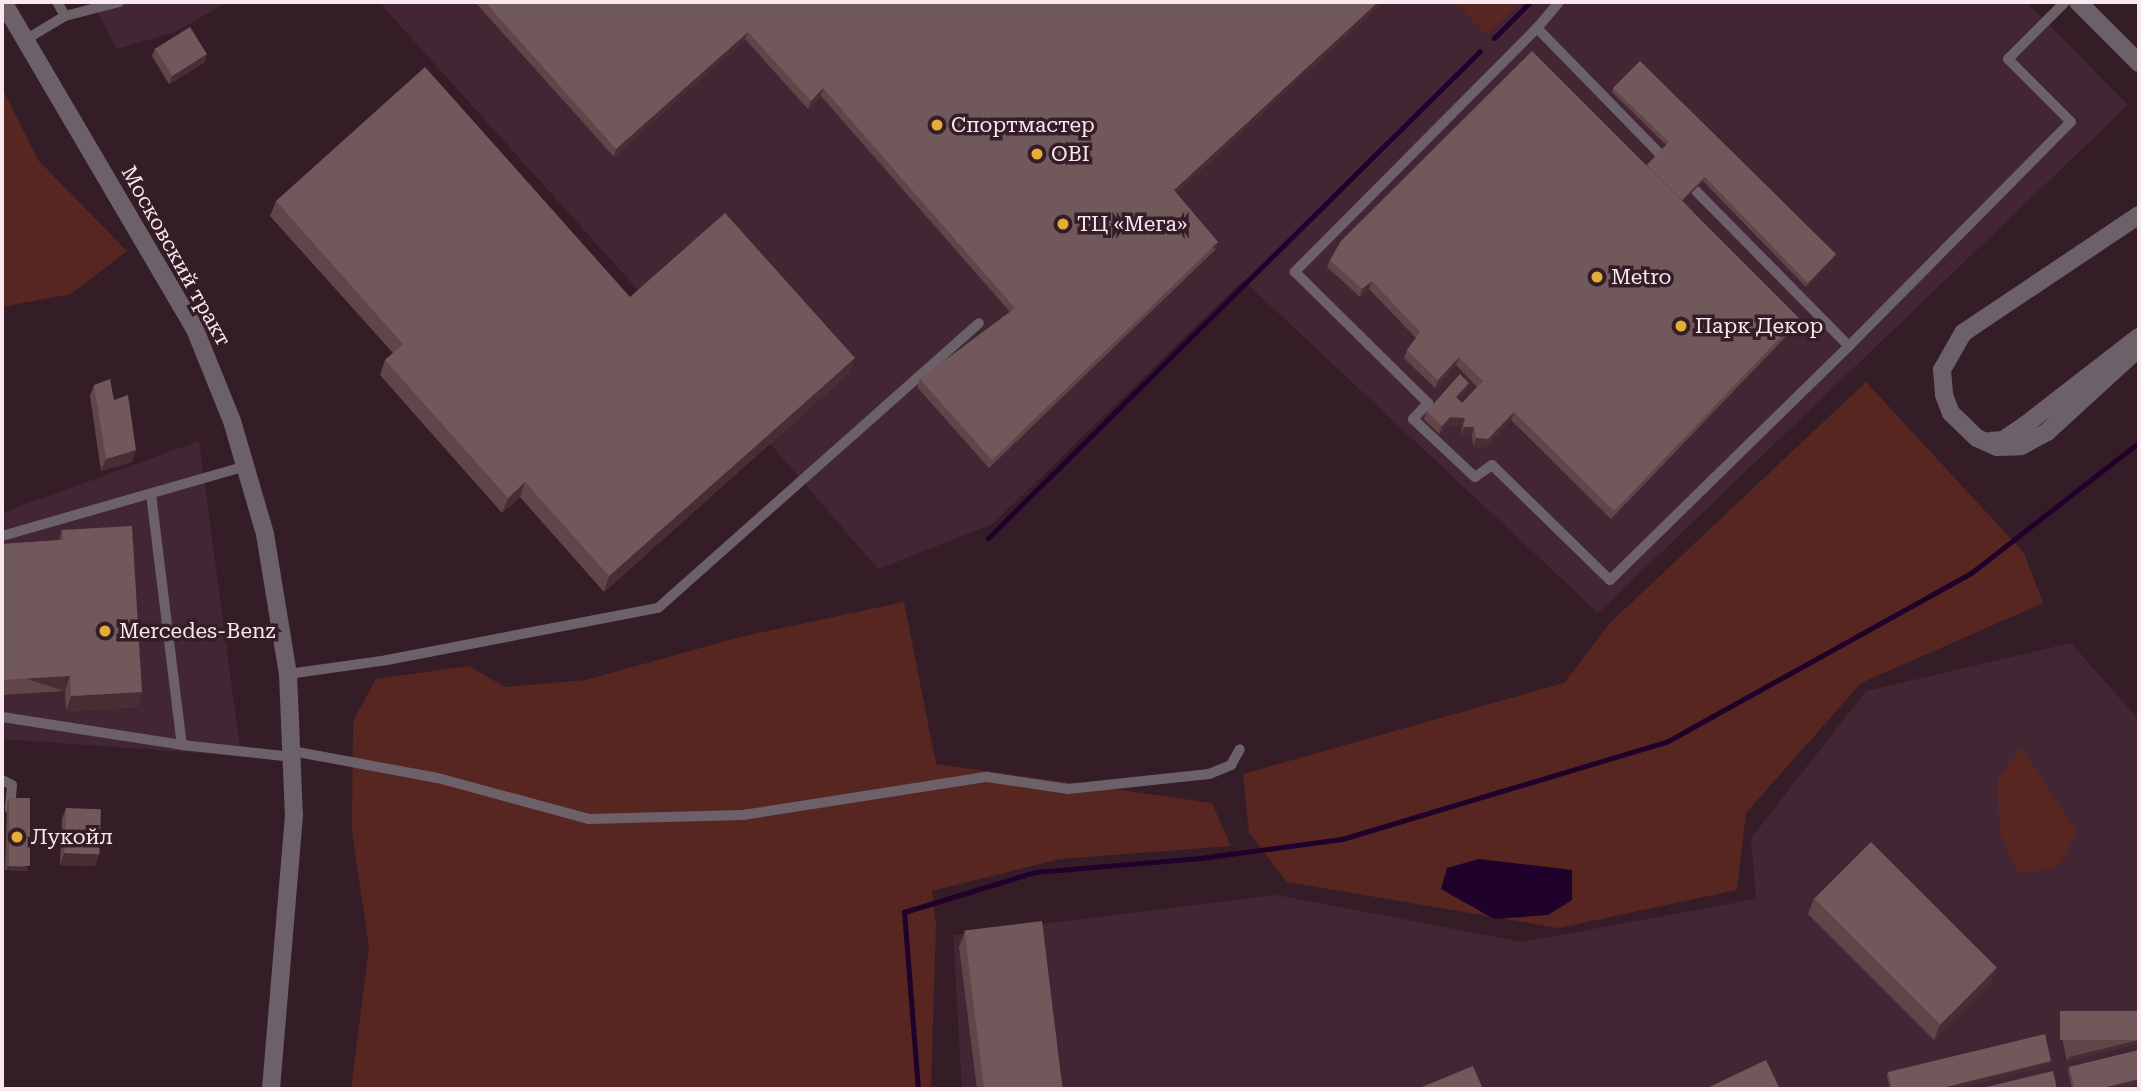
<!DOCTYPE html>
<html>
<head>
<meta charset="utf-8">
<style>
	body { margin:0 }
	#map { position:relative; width:2141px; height:1091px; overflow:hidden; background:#341d27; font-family:"Roboto Serif",serif }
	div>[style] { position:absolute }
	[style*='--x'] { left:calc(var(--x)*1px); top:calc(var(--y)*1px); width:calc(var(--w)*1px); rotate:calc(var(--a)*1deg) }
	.built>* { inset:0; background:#432633 }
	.green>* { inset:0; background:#582620 }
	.water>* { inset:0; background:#20012c }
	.stream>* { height:5px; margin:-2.5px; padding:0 2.5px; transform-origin:2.5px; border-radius:2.5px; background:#20012c }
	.service>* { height:10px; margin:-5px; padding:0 5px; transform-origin:5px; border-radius:5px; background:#6c6169 }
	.minor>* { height:18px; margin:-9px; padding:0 9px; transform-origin:9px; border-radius:9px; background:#6c6169 }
	.wall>* { inset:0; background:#604649 }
	.shaded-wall>* { inset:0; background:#482e34; transform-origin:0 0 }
	.building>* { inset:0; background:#71585b; transform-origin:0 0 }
	.dots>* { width:19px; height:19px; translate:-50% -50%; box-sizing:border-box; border:4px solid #341d27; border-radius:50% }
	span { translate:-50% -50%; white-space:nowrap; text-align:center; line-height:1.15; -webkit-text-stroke:7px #341d27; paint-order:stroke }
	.poi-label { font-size:21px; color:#f9e8ee }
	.left { translate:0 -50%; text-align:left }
	.street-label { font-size:21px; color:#f9e8ee }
	.frame { position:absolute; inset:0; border:4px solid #f9e8ee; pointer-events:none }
</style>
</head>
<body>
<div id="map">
	<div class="built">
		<i style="clip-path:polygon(92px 2px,228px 2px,175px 32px,117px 49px)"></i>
		<i style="clip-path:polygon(379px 2px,2026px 2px,2128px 105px,1598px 613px,1243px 280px,994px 523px,878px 569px,638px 290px)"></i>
		<i style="clip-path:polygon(199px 441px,241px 756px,2px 739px,2px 513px)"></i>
		<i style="clip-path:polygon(2071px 643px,2139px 720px,2139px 1089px,962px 1089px,953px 935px,1277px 895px,1522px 942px,1756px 899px,1751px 838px,1866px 691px)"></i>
	</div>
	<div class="green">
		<i style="clip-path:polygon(1455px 2px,1521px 2px,1487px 35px)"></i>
		<i style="clip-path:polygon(2px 88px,38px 160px,127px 251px,71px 294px,2px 307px)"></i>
		<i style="clip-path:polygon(1866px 382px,2024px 553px,2043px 603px,1861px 683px,1746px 813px,1737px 890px,1558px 928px,1287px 882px,1249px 833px,1243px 774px,1564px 683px,1610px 623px)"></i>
		<i style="clip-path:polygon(904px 602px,936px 764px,1212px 803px,1231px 846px,1060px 859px,932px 891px,936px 924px,931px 1089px,351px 1089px,369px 947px,352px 832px,353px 721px,376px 679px,469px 666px,505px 687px,586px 680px,740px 637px)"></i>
		<i style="clip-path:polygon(2022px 747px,2077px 832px,2057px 868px,2018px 873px,1999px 831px,1998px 777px)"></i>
	</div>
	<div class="water">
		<i style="clip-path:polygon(1479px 859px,1572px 870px,1572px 900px,1548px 915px,1494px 919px,1441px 889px,1447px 868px)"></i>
	</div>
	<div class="stream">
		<i style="--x:1494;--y:38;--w:51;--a:-45"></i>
		<i style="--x:988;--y:538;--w:692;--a:-44.71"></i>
		<i style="--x:918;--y:1089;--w:178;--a:-94.5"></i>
		<i style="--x:904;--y:912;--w:137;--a:-17"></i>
		<i style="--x:1035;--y:872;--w:166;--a:-4.8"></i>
		<i style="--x:1200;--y:858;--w:143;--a:-7.6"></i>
		<i style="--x:1342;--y:839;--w:340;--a:-16.7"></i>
		<i style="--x:1668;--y:741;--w:346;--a:-29"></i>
		<i style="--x:1971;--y:573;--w:213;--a:-37.9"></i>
	</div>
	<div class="service">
		<i style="--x:57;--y:2;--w:16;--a:60"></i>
		<i style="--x:1559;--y:2;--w:34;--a:130"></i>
		<i style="--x:1537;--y:28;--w:176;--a:45.7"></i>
		<i style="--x:1537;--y:28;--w:344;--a:134.8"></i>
		<i style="--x:1295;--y:272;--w:187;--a:44.6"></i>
		<i style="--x:1428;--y:403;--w:22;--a:133"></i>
		<i style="--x:1413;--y:419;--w:85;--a:43.1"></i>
		<i style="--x:1475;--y:477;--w:21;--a:-35"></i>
		<i style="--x:1492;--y:465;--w:165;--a:44.3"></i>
		<i style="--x:1610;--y:580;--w:334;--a:-44.4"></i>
		<i style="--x:25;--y:40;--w:47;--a:-31"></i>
		<i style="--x:65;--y:16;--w:56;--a:-14.5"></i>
		<i style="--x:1695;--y:190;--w:219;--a:45.4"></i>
		<i style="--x:1849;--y:346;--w:315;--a:-45.3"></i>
		<i style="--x:2071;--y:122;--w:89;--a:-135"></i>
		<i style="--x:2008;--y:59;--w:81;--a:-45"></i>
		<i style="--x:151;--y:494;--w:253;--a:83"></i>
		<i style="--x:2;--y:536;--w:254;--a:-16"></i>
		<i style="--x:288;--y:674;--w:100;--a:-8"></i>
		<i style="--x:387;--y:660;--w:276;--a:-10.9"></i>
		<i style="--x:658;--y:608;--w:429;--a:-41.6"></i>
		<i style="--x:2;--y:717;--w:182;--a:8.8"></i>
		<i style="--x:182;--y:745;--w:111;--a:6.2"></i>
		<i style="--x:292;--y:751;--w:148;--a:10.5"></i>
		<i style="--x:438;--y:778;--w:156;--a:15.2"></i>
		<i style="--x:589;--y:819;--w:154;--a:-1.5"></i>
		<i style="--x:743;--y:815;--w:247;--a:-8.9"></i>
		<i style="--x:987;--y:777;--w:82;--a:8.4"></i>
		<i style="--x:1068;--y:789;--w:142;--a:-6.1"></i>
		<i style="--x:1209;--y:774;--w:24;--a:-22"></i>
		<i style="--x:1231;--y:765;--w:18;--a:-61"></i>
		<i style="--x:2;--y:780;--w:11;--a:27"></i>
		<i style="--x:12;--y:785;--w:24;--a:95"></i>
	</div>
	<div class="minor">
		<i style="--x:3;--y:2;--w:377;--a:59.6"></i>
		<i style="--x:194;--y:327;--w:101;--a:68"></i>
		<i style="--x:232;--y:421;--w:118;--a:73.7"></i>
		<i style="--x:265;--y:534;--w:142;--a:80.7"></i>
		<i style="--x:288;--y:674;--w:141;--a:87.6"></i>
		<i style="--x:294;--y:815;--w:275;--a:94.8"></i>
		<i style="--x:2078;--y:2;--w:86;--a:45"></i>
		<i style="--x:2139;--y:215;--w:212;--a:146.2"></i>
		<i style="--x:1963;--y:333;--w:43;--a:119.6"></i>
		<i style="--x:1942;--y:370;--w:25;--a:85"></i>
		<i style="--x:1944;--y:395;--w:19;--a:69"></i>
		<i style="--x:1951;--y:413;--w:36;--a:44"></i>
		<i style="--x:1977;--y:438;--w:22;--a:24"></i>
		<i style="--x:1997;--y:447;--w:24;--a:-2"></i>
		<i style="--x:2021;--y:446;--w:30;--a:-28"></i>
		<i style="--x:2047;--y:432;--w:125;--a:-42.4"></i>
		<i style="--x:1990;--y:441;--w:13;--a:-4"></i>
		<i style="--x:2003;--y:440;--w:27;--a:-34"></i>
		<i style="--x:2025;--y:425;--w:144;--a:-37.7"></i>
	</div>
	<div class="wall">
		<i style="clip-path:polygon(475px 2px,1383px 2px,1176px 193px,1216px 249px,989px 468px,917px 387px,920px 379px,1010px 312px,821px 96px,808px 109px,745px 39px,614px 157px)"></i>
		<i style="clip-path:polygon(155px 48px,205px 62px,169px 84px,152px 56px)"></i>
		<i style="clip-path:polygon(1613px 88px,1836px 254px,1834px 258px,1806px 287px,1703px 181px,1683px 201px,1796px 326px,1611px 519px,1511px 420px,1485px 447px,1473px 446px,1472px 435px,1461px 435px,1462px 426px,1448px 425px,1439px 434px,1424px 419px,1427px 411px,1466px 391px,1458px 399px,1462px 403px,1477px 387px,1456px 365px,1435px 388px,1404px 358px,1407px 350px,1416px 338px,1369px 289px,1360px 297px,1327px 267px,1330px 260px,1647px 165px,1666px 145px,1612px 92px)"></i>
		<i style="clip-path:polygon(276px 201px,630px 297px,849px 373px,604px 592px,520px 497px,502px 513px,380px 375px,385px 360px,393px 353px,270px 216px)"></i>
		<i style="clip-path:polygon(94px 385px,114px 400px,132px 462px,101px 471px,90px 396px)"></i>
		<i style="clip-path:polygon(62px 530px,142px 692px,137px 707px,66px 711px,65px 691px,2px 695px,2px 544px,59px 540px)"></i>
		<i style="clip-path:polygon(9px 798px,27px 871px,5px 870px,7px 802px)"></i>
		<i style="clip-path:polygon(66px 808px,99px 854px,95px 866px,60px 865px,62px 819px)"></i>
		<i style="clip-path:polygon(1814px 898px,1991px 984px,1934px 1040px,1808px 914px)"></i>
		<i style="clip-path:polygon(965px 931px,1064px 1089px,977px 1089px,959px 947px)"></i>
		<i style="clip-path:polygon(2139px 1011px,2139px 1043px,2067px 1061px,2061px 1034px,2062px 1030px)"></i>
		<i style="clip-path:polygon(2139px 1050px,2139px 1083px,2113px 1089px,2072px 1089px,2068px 1071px,2069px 1067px)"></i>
		<i style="clip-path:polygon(2050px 1065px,1953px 1089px,1890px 1089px,1887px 1076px,1888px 1072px)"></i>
	</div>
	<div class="shaded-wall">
		<i style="clip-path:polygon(1378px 2px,1383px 2px,1171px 198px,1174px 190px)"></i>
		<i style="clip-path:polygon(748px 32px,745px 39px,614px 157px,616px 149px)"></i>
		<i style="clip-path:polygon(207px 54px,205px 62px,169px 84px,172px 76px)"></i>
		<i style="clip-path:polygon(823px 88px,821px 96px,808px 109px,811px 101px)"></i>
		<i style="clip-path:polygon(1705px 177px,1703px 181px,1679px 206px,1680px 202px)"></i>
		<i style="left:1218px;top:242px;width:7px;height:314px;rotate:106deg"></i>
		<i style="clip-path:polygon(1836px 254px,1834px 258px,1806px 287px,1808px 283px)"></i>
		<i style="clip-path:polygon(1372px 281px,1369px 289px,1360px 297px,1362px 289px)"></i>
		<i style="left:1799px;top:318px;width:9px;height:267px;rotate:111deg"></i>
		<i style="clip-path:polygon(1459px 357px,1456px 365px,1435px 388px,1438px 380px)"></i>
		<i style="clip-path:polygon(855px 358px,849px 373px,604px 592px,609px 576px)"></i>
		<i style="clip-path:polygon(1469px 383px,1466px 391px,1453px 405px,1456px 397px)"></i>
		<i style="clip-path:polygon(1514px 412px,1511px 420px,1485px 447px,1473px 446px,1476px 438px)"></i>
		<i style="clip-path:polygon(1450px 417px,1465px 418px,1462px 426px,1448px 425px,1439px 434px,1442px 426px)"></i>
		<i style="clip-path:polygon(1464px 427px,1474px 427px,1472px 435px,1461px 435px)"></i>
		<i style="clip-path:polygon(136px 450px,132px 462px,101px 471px,106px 459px)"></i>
		<i style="clip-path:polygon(525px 482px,520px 497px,502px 513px,508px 498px)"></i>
		<i style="left:70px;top:676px;width:16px;height:68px;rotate:108deg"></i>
		<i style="clip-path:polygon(142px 692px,137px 707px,66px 711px,71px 696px)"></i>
		<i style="clip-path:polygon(64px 853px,99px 854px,95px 866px,60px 865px)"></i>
		<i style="left:7px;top:866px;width:21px;height:4px;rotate:3deg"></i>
		<i style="clip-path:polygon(1996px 969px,1991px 984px,1934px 1040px,1940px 1025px)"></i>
		<i style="clip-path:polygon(2139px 1040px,2139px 1043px,2067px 1061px,2069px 1057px)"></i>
		<i style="clip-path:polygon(2051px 1061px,2050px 1065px,1953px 1089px,1938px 1089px)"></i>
		<i style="clip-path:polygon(2139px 1079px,2139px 1083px,2113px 1089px,2098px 1089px)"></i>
	</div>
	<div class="building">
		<i style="clip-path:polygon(485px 2px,1378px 2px,1174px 190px,1218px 242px,992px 460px,920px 379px,1015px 308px,823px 88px,811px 101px,748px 32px,616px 149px)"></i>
		<i style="left:190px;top:27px;width:32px;height:41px;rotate:58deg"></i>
		<i style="clip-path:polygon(1532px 51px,1799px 318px,1614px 511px,1514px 412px,1488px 439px,1476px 438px,1474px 427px,1464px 427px,1465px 418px,1450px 417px,1442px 426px,1427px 411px,1460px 374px,1469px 383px,1456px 397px,1462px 403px,1483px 381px,1459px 357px,1438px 380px,1407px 350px,1420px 332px,1372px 281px,1362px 289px,1330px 260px,1341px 241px)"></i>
		<i style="clip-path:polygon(1640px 61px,1836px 254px,1808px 283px,1705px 177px,1682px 200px,1647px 165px,1669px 142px,1613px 88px)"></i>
		<i style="clip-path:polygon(425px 67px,630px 297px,725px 213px,855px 358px,609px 576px,525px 482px,508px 498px,385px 360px,403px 344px,276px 201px)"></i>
		<i style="clip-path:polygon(110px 379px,114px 400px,128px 395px,136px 450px,106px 459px,94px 385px)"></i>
		<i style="clip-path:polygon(132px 526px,142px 692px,71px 696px,70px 676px,2px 680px,2px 544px,63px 540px,62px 530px)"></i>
		<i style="left:9px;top:798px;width:21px;height:68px"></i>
		<i style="left:66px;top:808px;width:35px;height:45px;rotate:2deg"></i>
		<i style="left:1871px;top:842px;width:178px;height:80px;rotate:45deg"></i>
		<i style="left:1042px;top:921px;width:169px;height:78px;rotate:83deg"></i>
		<i style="left:2139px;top:1011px;width:29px;height:79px;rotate:90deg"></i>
		<i style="clip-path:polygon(2045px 1034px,2051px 1061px,1938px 1089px,1892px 1089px,1888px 1072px)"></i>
		<i style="clip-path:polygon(2139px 1050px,2139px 1079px,2098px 1089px,2075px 1089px,2069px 1067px)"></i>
		<i style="clip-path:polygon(1766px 1060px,1780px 1089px,1705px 1089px)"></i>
		<i style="clip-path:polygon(1473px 1066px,1483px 1089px,1417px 1089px)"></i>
		<i style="clip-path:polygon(2053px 1071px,2057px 1089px,1978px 1089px)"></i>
	</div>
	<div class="dots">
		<i style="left:937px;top:125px;background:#e3ae35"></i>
		<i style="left:1037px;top:154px;background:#e3ae35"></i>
		<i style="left:1063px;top:224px;background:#e3ae35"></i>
		<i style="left:1597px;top:277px;background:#e3ae35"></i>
		<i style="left:1681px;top:326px;background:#e3ae35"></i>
		<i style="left:105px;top:631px;background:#e3ae35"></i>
		<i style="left:17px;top:837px;background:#e3ae35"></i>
	</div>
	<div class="poi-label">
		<span class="left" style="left:951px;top:125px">Спортмастер</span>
		<span class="left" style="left:1051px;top:154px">OBI</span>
		<span class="left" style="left:1077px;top:224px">ТЦ «Мега»</span>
		<span class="left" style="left:1611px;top:277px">Metro</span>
		<span class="left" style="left:1695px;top:326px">Парк Декор</span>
		<span class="left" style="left:119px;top:631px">Mercedes-Benz</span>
		<span class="left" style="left:31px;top:837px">Лукойл</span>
	</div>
	<div class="street-label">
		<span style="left:176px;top:256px;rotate:61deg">Московский тракт</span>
	</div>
	<div class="frame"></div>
</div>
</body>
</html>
